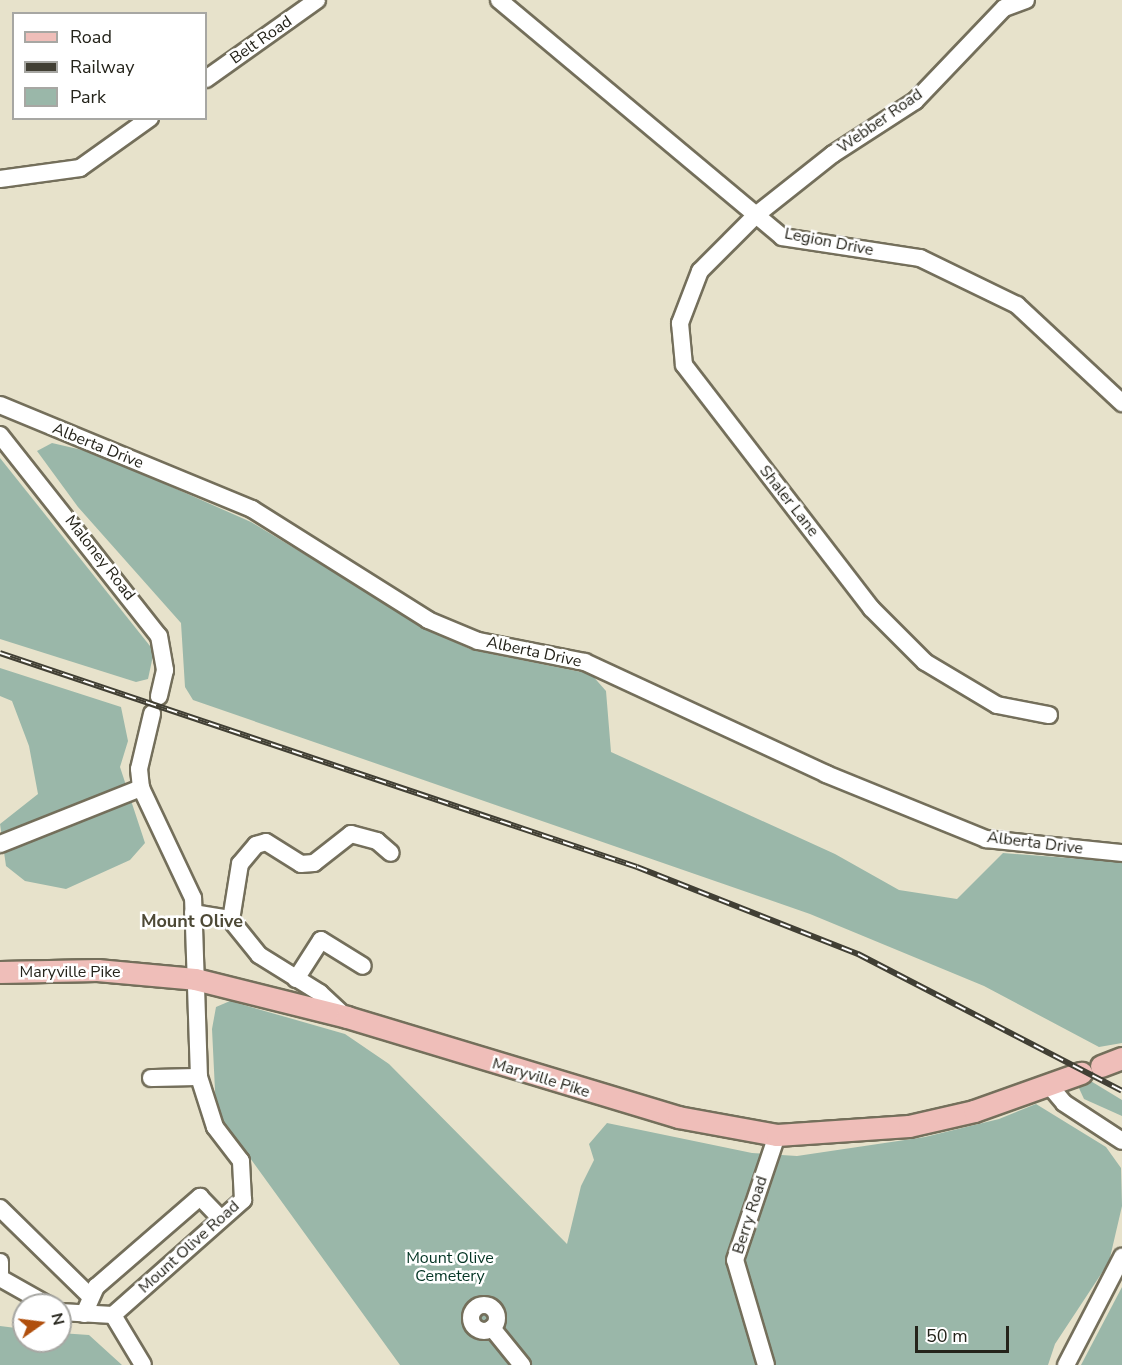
<!DOCTYPE html>
<html>
<head>
<meta charset="utf-8">
<style>
	body { margin:0 }
	#map { position:relative; width:1122px; height:1365px; overflow:hidden; background:#e7e2cb; font-family:"Nunito Sans",sans-serif }
	div>[style] { position:absolute }
	[style*='--x'] { left:calc(var(--x)*1px); top:calc(var(--y)*1px); width:calc(var(--w)*1px); rotate:calc(var(--a)*1deg) }
	.green>* { inset:0; background:#9ab7a9 }
	.roads { filter:drop-shadow(2px 0 #746f5b) drop-shadow(-2px 0 #746f5b) drop-shadow(0 2px #746f5b) drop-shadow(0 -2px #746f5b) }
	.minor>* { height:16px; margin:-8px; padding:0 8px; transform-origin:8px; border-radius:8px; background:#fff }
	.minor>.ring { margin:-8px; padding:0; box-sizing:content-box; background:none; border:16px solid #fff; border-radius:50% }
	.major>* { height:21px; margin:-10.5px; padding:0 10.5px; transform-origin:10.5px; border-radius:10.5px; background:#efbeb9 }
	.rail>* { height:6px; margin-top:-3px; transform-origin:0; background:repeating-linear-gradient(90deg,#fff 0 11px,#413f34 0 22px); box-sizing:border-box; border-block:2px solid #413f34 }
	span { translate:-50% -50%; white-space:nowrap; text-align:center; line-height:1.15; -webkit-text-stroke:5px #fff; paint-order:stroke }
	.street-label { font-size:16px; color:#24231a }
	.park-label { font-size:16px; color:#033423 }
	.neighbourhood-label { font-size:18px; color:#4d4936; font-weight:700 }
	.legend { position:absolute; left:12px; top:12px; width:195px; height:108px; box-sizing:border-box; background:#fff; border:2px solid #a7a7a3; margin:0; padding:8px 10px; list-style:none; font-size:18px; color:#24231a }
	.legend li { display:flex; align-items:center; gap:12px; height:30px }
	.legend b { width:30px; border:2px solid #a7a7a3 }
	.north { position:absolute; left:12px; top:1293px; width:60px; height:60px; box-sizing:border-box; background:#fff; border:2px solid #a7a7a3; border-radius:50%; rotate:76deg; font-size:16px; font-weight:700; line-height:24px; text-align:center; color:#24231a }
	.north::after { content:''; display:block; margin:auto; width:21px; height:27px; background:#b04f0d; clip-path:polygon(50% 0,100% 100%,50% 72%,0 100%) }
	.scale { position:absolute; left:915px; top:1326px; width:94px; height:27px; box-sizing:border-box; border:3px solid #24231a; border-top:0; padding-left:8px; font-size:18px; line-height:21px; white-space:nowrap; color:#24231a; -webkit-text-stroke:4px #fff; paint-order:stroke }
</style>
</head>
<body>
<div id="map">
	<div class="green">
		<i style="clip-path:polygon(52px 443px,95px 453px,251px 522px,433px 632px,472px 650px,591px 674px,606px 691px,611px 752px,835px 854px,899px 890px,957px 899px,1003px 853px,1122px 862px,1122px 1043px,1099px 1047px,984px 986px,810px 914px,193px 700px,185px 687px,181px 623px,78px 507px,37px 451px)"></i>
		<i style="clip-path:polygon(0 458px,154px 651px,148px 679px,136px 682px,0 639px)"></i>
		<i style="clip-path:polygon(0 668px,121px 707px,128px 741px,120px 767px,145px 843px,130px 860px,66px 889px,25px 881px,6px 866px,0 824px,38px 794px,29px 746px,12px 701px,0 696px)"></i>
		<i style="clip-path:polygon(230px 1001px,345px 1034px,389px 1064px,567px 1244px,581px 1186px,594px 1160px,589px 1144px,607px 1123px,752px 1153px,797px 1156px,925px 1137px,999px 1119px,1036px 1104px,1106px 1147px,1121px 1168px,1122px 1206px,1109px 1262px,1055px 1344px,1048px 1365px,400px 1365px,216px 1111px,212px 1029px,216px 1007px)"></i>
		<i style="clip-path:polygon(1089px 1080px,1122px 1100px,1122px 1116px,1084px 1099px,1078px 1086px)"></i>
		<i style="clip-path:polygon(1122px 1287px,1122px 1365px,1081px 1365px)"></i>
		<i style="clip-path:polygon(0 1326px,24px 1329px,24px 1341px,60px 1341px,60px 1333px,89px 1335px,122px 1365px,0 1365px)"></i>
	</div>
	<div class="roads">
		<div class="minor">
			<i style="--x:499;--y:0;--w:369;--a:39.9"></i>
			<i style="--x:782;--y:237;--w:140;--a:8.7"></i>
			<i style="--x:920;--y:258;--w:108;--a:25.9"></i>
			<i style="--x:1017;--y:305;--w:144;--a:43"></i>
			<i style="--x:1026;--y:0;--w:23;--a:160"></i>
			<i style="--x:1004;--y:8;--w:129;--a:133.7"></i>
			<i style="--x:915;--y:101;--w:98;--a:147.1"></i>
			<i style="--x:833;--y:154;--w:98;--a:141.6"></i>
			<i style="--x:756;--y:215;--w:79;--a:135"></i>
			<i style="--x:700;--y:271;--w:56;--a:111"></i>
			<i style="--x:680;--y:323;--w:42;--a:84.6"></i>
			<i style="--x:684;--y:365;--w:307;--a:52.4"></i>
			<i style="--x:871;--y:608;--w:76;--a:45"></i>
			<i style="--x:925;--y:662;--w:84;--a:30.8"></i>
			<i style="--x:997;--y:705;--w:53;--a:10.9"></i>
			<i style="--x:206;--y:79;--w:136;--a:-35.4"></i>
			<i style="--x:0;--y:179;--w:81;--a:-7.8"></i>
			<i style="--x:80;--y:168;--w:86;--a:-35.5"></i>
			<i style="--x:0;--y:405;--w:273;--a:22.4"></i>
			<i style="--x:252;--y:509;--w:208;--a:32.2"></i>
			<i style="--x:428;--y:620;--w:54;--a:22.8"></i>
			<i style="--x:478;--y:641;--w:109;--a:11.1"></i>
			<i style="--x:585;--y:662;--w:266;--a:24.9"></i>
			<i style="--x:826;--y:774;--w:173;--a:22.1"></i>
			<i style="--x:986;--y:839;--w:137;--a:5.9"></i>
			<i style="--x:0;--y:435;--w:256;--a:51.7"></i>
			<i style="--x:159;--y:636;--w:35;--a:80"></i>
			<i style="--x:165;--y:670;--w:27;--a:103"></i>
			<i style="--x:0;--y:844;--w:152;--a:-21.7"></i>
			<i style="--x:193;--y:913;--w:37;--a:9"></i>
			<i style="--x:230;--y:919;--w:46;--a:51.1"></i>
			<i style="--x:259;--y:955;--w:72;--a:31.9"></i>
			<i style="--x:320;--y:993;--w:35;--a:43"></i>
			<i style="--x:231;--y:920;--w:57;--a:-80.9"></i>
			<i style="--x:240;--y:864;--w:25;--a:-50"></i>
			<i style="--x:256;--y:845;--w:10;--a:-17"></i>
			<i style="--x:266;--y:842;--w:41;--a:32.2"></i>
			<i style="--x:301;--y:864;--w:13;--a:-4"></i>
			<i style="--x:314;--y:863;--w:47;--a:-38.1"></i>
			<i style="--x:351;--y:834;--w:27;--a:15"></i>
			<i style="--x:377;--y:841;--w:18;--a:41"></i>
			<i style="--x:296;--y:979;--w:46;--a:-57.3"></i>
			<i style="--x:321;--y:940;--w:49;--a:31.8"></i>
			<i style="--x:151;--y:1078;--w:48;--a:-1.2"></i>
			<i style="--x:1049;--y:1085;--w:23;--a:50"></i>
			<i style="--x:1064;--y:1103;--w:69;--a:33.2"></i>
			<i style="--x:0;--y:1208;--w:127;--a:44.4"></i>
			<i style="--x:0;--y:1262;--w:11;--a:90"></i>
			<i style="--x:0;--y:1278;--w:55;--a:29.4"></i>
			<i class="ring" style="left:471px;top:1305px;width:10px;height:10px"></i>
			<i style="--x:60;--y:1312;--w:53;--a:3.2"></i>
			<i style="--x:84;--y:1314;--w:30;--a:-66"></i>
			<i style="--x:96;--y:1287;--w:138;--a:-40.9"></i>
			<i style="--x:200;--y:1197;--w:30;--a:46"></i>
			<i style="--x:113;--y:1315;--w:174;--a:-41.5"></i>
			<i style="--x:243;--y:1200;--w:39;--a:-93"></i>
			<i style="--x:241;--y:1161;--w:43;--a:-127.4"></i>
			<i style="--x:215;--y:1127;--w:52;--a:-107.7"></i>
			<i style="--x:199;--y:1077;--w:179;--a:-91.9"></i>
			<i style="--x:193;--y:898;--w:122;--a:-115.3"></i>
			<i style="--x:141;--y:788;--w:19;--a:-96"></i>
			<i style="--x:139;--y:769;--w:57;--a:-76.7"></i>
			<i style="--x:113;--y:1315;--w:58;--a:59"></i>
			<i style="--x:492;--y:1328;--w:48;--a:51"></i>
			<i style="--x:766;--y:1365;--w:109;--a:-106.4"></i>
			<i style="--x:735;--y:1260;--w:132;--a:-71.4"></i>
			<i style="--x:1066;--y:1365;--w:122;--a:-62.6"></i>
		</div>
		<div class="major">
			<i style="--x:0;--y:972;--w:97;--a:-1.2"></i>
			<i style="--x:97;--y:970;--w:98;--a:5.2"></i>
			<i style="--x:195;--y:979;--w:157;--a:14"></i>
			<i style="--x:347;--y:1017;--w:346;--a:16.8"></i>
			<i style="--x:678;--y:1117;--w:101;--a:10.3"></i>
			<i style="--x:777;--y:1135;--w:132;--a:-3.9"></i>
			<i style="--x:909;--y:1126;--w:67;--a:-13"></i>
			<i style="--x:974;--y:1111;--w:114;--a:-19.6"></i>
			<i style="--x:1101;--y:1066;--w:22;--a:-21"></i>
		</div>
	</div>
	<div class="rail">
		<i style="--x:0;--y:653;--w:672;--a:18.57"></i>
		<i style="--x:637;--y:867;--w:238;--a:21.5"></i>
		<i style="--x:858;--y:954;--w:297;--a:27.4"></i>
	</div>
	<div class="street-label">
		<span style="left:261px;top:40px;rotate:-35deg">Belt Road</span>
		<span style="left:880px;top:121px;rotate:-35deg">Webber Road</span>
		<span style="left:829px;top:242px;rotate:11deg">Legion Drive</span>
		<span style="left:98px;top:446px;rotate:22deg">Alberta Drive</span>
		<span style="left:789px;top:501px;rotate:52deg">Shaler Lane</span>
		<span style="left:100px;top:558px;rotate:52deg">Maloney Road</span>
		<span style="left:534px;top:652px;rotate:12deg">Alberta Drive</span>
		<span style="left:1035px;top:843px;rotate:7deg">Alberta Drive</span>
		<span style="left:70px;top:972px">Maryville Pike</span>
		<span style="left:541px;top:1078px;rotate:17deg">Maryville Pike</span>
		<span style="left:750px;top:1215px;rotate:-72deg">Berry Road</span>
		<span style="left:189px;top:1247px;rotate:-42deg">Mount Olive Road</span>
	</div>
	<div class="park-label">
		<span style="left:450px;top:1267px">Mount Olive<br>Cemetery</span>
	</div>
	<div class="neighbourhood-label">
		<span style="left:192px;top:921px">Mount Olive</span>
	</div>
	<ul class="legend">
	<li><b style="height:8px;background:#efbeb9"></b>Road</li>
	<li><b style="height:8px;background:#413f34"></b>Railway</li>
	<li><b style="height:16px;background:#9ab7a9"></b>Park</li>
	</ul>
	<div class="north">N</div>
	<div class="scale">50 m</div>
</div>
</body>
</html>
